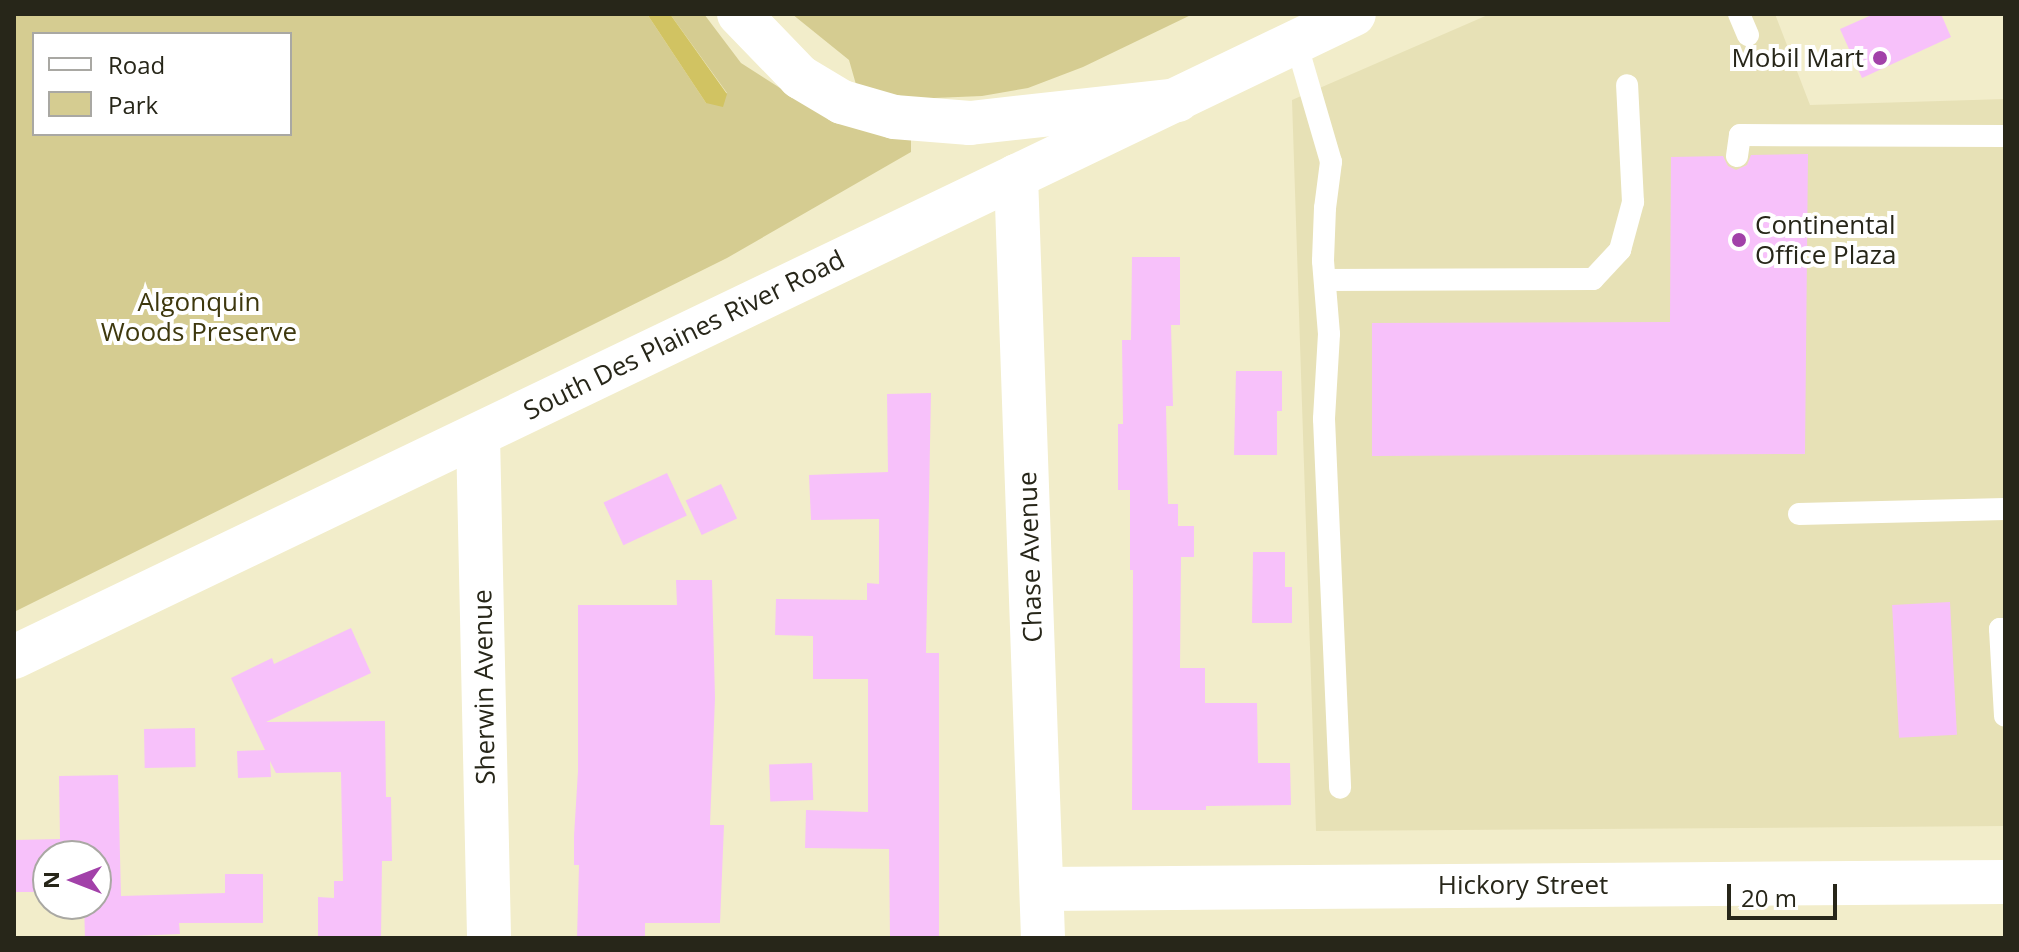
<!DOCTYPE html>
<html>
<head>
<meta charset="utf-8">
<style>
	body { margin:0 }
	#map { position:relative; width:2019px; height:952px; overflow:hidden; background:#f2edca; font-family:"Open Sans",sans-serif }
	div>[style] { position:absolute }
	[style*='--x'] { left:calc(var(--x)*1px); top:calc(var(--y)*1px); width:calc(var(--w)*1px); rotate:calc(var(--a)*1deg) }
	.built>* { inset:0; background:#e7e1b6 }
	.green>* { inset:0; background:#d5cc91 }
	.water>* { inset:0; background:#d1c362 }
	.building>* { inset:0; background:#f7c1fa; transform-origin:0 0 }
	.lane>* { height:22px; margin:-11px; padding:0 11px; transform-origin:11px; border-radius:11px; background:#fff }
	.street>* { height:44px; margin:-22px; padding:0 22px; transform-origin:22px; border-radius:22px; background:#fff }
	.secondary>* { height:44px; margin:-22px; padding:0 22px; transform-origin:22px; border-radius:22px; background:#fff }
	.highway>* { height:44px; margin:-22px; padding:0 22px; transform-origin:22px; border-radius:22px; background:#fff }
	.dots>* { width:22px; height:22px; translate:-50% -50%; box-sizing:border-box; border:4px solid #fff; border-radius:50% }
	span { translate:-50% -50%; white-space:nowrap; text-align:center; line-height:1.15; -webkit-text-stroke:8px #fff; paint-order:stroke }
	.poi-label { font-size:26px; color:#272619 }
	.right { translate:-100% -50%; text-align:right }
	.left { translate:0 -50%; text-align:left }
	.park-label { font-size:26px; color:#3e380e }
	.street-label { font-size:26px; color:#272619 }
	.frame { position:absolute; inset:0; border:16px solid #272619; pointer-events:none }
	.legend { position:absolute; left:32px; top:32px; width:260px; height:104px; box-sizing:border-box; background:#fff; border:2px solid #a9a8a3; margin:0; padding:10px 14px; list-style:none; font-size:24px; color:#272619 }
	.legend li { display:flex; align-items:center; gap:16px; height:40px }
	.legend b { width:40px; border:2px solid #a9a8a3 }
	.north { position:absolute; left:32px; top:840px; width:80px; height:80px; box-sizing:border-box; background:#fff; border:2px solid #a9a8a3; border-radius:50%; rotate:270deg; font-size:22px; font-weight:700; line-height:32px; text-align:center; color:#272619 }
	.north::after { content:''; display:block; margin:auto; width:28px; height:36px; background:#a241a9; clip-path:polygon(50% 0,100% 100%,50% 72%,0 100%) }
	.scale { position:absolute; left:1727px; top:884px; width:110px; height:36px; box-sizing:border-box; border:4px solid #272619; border-top:0; padding-left:10px; font-size:24px; line-height:28px; white-space:nowrap; color:#272619; -webkit-text-stroke:6px #fff; paint-order:stroke }
</style>
</head>
<body>
<div id="map">
	<div class="built">
		<i style="clip-path:polygon(1490px 14px,1775px 14px,1810px 105px,2005px 99px,2005px 826px,1316px 831px,1292px 100px)"></i>
	</div>
	<div class="green">
		<i style="clip-path:polygon(evenodd,14px 14px,647px 14px,706px 103px,727px 93px,670px 14px,704px 14px,741px 63px,813px 109px,911px 137px,911px 152px,727px 258px,14px 612px,14px 14px,34px 34px,290px 34px,290px 134px,34px 134px,34px 34px)"></i>
		<i style="clip-path:polygon(792px 14px,1193px 14px,1083px 67px,1028px 88px,982px 96px,910px 99px,857px 88px,849px 60px)"></i>
	</div>
	<div class="water">
		<i style="clip-path:polygon(647px 14px,670px 14px,727px 94px,723px 107px,706px 103px)"></i>
	</div>
	<div class="building">
		<i style="clip-path:polygon(1874px 14px,1941px 14px,1951px 37px,1862px 78px,1840px 29px)"></i>
		<i style="clip-path:polygon(1808px 154px,1805px 454px,1372px 456px,1372px 323px,1670px 322px,1671px 157px,1723px 156px,1728px 166px,1736px 170px,1747px 165px,1751px 155px)"></i>
		<i style="clip-path:polygon(1132px 257px,1180px 257px,1180px 325px,1171px 325px,1173px 406px,1166px 406px,1168px 504px,1178px 504px,1178px 526px,1194px 526px,1194px 557px,1181px 557px,1180px 668px,1205px 668px,1205px 703px,1257px 703px,1258px 763px,1290px 763px,1291px 805px,1206px 806px,1206px 810px,1132px 810px,1133px 570px,1130px 570px,1130px 490px,1118px 490px,1118px 424px,1123px 424px,1122px 340px,1131px 340px)"></i>
		<i style="clip-path:polygon(1236px 371px,1282px 371px,1282px 411px,1277px 411px,1277px 455px,1234px 455px)"></i>
		<i style="clip-path:polygon(931px 393px,926px 653px,939px 653px,939px 938px,890px 938px,889px 849px,805px 848px,806px 810px,868px 812px,868px 679px,813px 679px,813px 636px,775px 635px,776px 599px,867px 600px,867px 583px,879px 584px,879px 519px,811px 520px,809px 475px,888px 472px,887px 394px)"></i>
		<i style="left:667px;top:473px;width:47px;height:70px;rotate:65deg"></i>
		<i style="left:721px;top:484px;width:38px;height:39px;rotate:65deg"></i>
		<i style="clip-path:polygon(1253px 552px,1285px 552px,1285px 587px,1292px 587px,1292px 623px,1252px 623px)"></i>
		<i style="clip-path:polygon(676px 580px,712px 580px,715px 698px,710px 825px,724px 825px,720px 923px,645px 923px,645px 938px,577px 938px,579px 865px,574px 865px,574px 836px,578px 771px,578px 605px,677px 605px)"></i>
		<i style="left:1950px;top:602px;width:133px;height:58px;rotate:87deg"></i>
		<i style="clip-path:polygon(351px 628px,371px 673px,266px 722px,385px 721px,386px 797px,391px 797px,392px 861px,382px 861px,381px 938px,318px 938px,318px 897px,334px 898px,334px 881px,343px 881px,341px 772px,276px 773px,270px 761px,271px 777px,238px 778px,237px 751px,265px 750px,231px 678px,272px 658px,274px 664px)"></i>
		<i style="left:195px;top:728px;width:39px;height:51px;rotate:89deg"></i>
		<i style="left:812px;top:763px;width:37px;height:43px;rotate:88deg"></i>
		<i style="clip-path:polygon(118px 775px,121px 896px,225px 893px,225px 874px,263px 874px,263px 923px,179px 923px,180px 934px,85px 938px,84px 904px,96px 904px,96px 856px,48px 856px,48px 892px,14px 892px,14px 840px,60px 839px,59px 776px)"></i>
	</div>
	<div class="lane">
		<i style="--x:1739;--y:14;--w:23;--a:67"></i>
		<i style="--x:1296;--y:42;--w:125;--a:73.7"></i>
		<i style="--x:1331;--y:162;--w:46;--a:97.4"></i>
		<i style="--x:1325;--y:208;--w:53;--a:92.2"></i>
		<i style="--x:1323;--y:261;--w:73;--a:85.3"></i>
		<i style="--x:1329;--y:334;--w:85;--a:93.4"></i>
		<i style="--x:1324;--y:419;--w:369;--a:87.5"></i>
		<i style="--x:1737;--y:156;--w:21;--a:-82"></i>
		<i style="--x:1740;--y:135;--w:265;--a:0.2"></i>
		<i style="--x:1325;--y:280;--w:268;--a:-0.2"></i>
		<i style="--x:1593;--y:279;--w:40;--a:-47"></i>
		<i style="--x:1620;--y:250;--w:50;--a:-74.8"></i>
		<i style="--x:1633;--y:202;--w:117;--a:-92.9"></i>
		<i style="--x:1799;--y:514;--w:206;--a:-1.4"></i>
		<i style="--x:2005;--y:629;--w:5;--a:180"></i>
		<i style="--x:2000;--y:629;--w:87;--a:86.7"></i>
	</div>
	<div class="street">
		<i style="--x:1016;--y:176;--w:762;--a:87.97"></i>
		<i style="--x:478;--y:436;--w:502;--a:88.74"></i>
		<i style="--x:1042;--y:889;--w:963;--a:-0.42"></i>
	</div>
	<div class="secondary">
		<i style="--x:14;--y:657;--w:1486;--a:-25.63"></i>
	</div>
	<div class="highway">
		<i style="--x:739;--y:14;--w:88;--a:45.9"></i>
		<i style="--x:800;--y:77;--w:49;--a:30.8"></i>
		<i style="--x:842;--y:102;--w:54;--a:16.1"></i>
		<i style="--x:894;--y:117;--w:76;--a:4.5"></i>
		<i style="--x:970;--y:123;--w:209;--a:-6.3"></i>
	</div>
	<div class="dots">
		<i style="left:1880px;top:58px;background:#a241a9"></i>
		<i style="left:1739px;top:240px;background:#a241a9"></i>
	</div>
	<div class="poi-label">
		<span class="right" style="left:1864px;top:58px">Mobil Mart</span>
		<span class="left" style="left:1755px;top:240px">Continental<br>Office Plaza</span>
	</div>
	<div class="park-label">
		<span style="left:199px;top:317px">Algonquin<br>Woods Preserve</span>
	</div>
	<div class="street-label">
		<span style="left:684px;top:335px;rotate:-26deg">South Des Plaines River Road</span>
		<span style="left:1030px;top:557px;rotate:-92deg">Chase Avenue</span>
		<span style="left:484px;top:687px;rotate:-91deg">Sherwin Avenue</span>
		<span style="left:1523px;top:885px">Hickory Street</span>
	</div>
	<div class="frame"></div>
	<ul class="legend">
	<li><b style="height:10px;background:#fff"></b>Road</li>
	<li><b style="height:22px;background:#d5cc91"></b>Park</li>
	</ul>
	<div class="north">N</div>
	<div class="scale">20 m</div>
</div>
</body>
</html>
